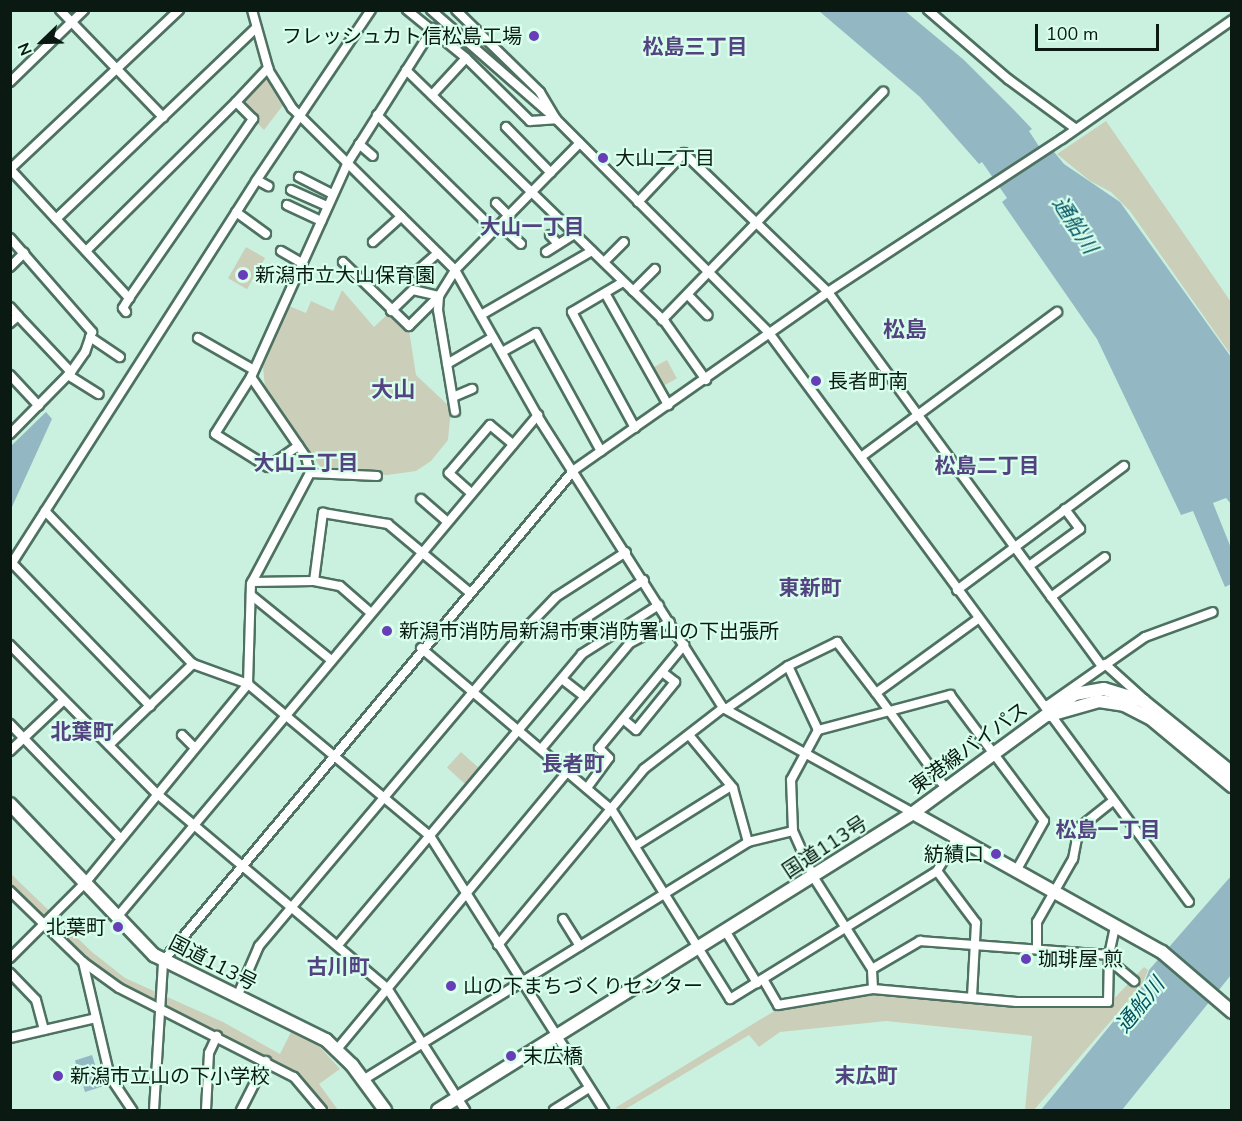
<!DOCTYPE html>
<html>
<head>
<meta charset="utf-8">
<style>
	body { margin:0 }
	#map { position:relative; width:1242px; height:1121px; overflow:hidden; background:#caf1df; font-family:"Nunito Sans","Noto Sans JP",sans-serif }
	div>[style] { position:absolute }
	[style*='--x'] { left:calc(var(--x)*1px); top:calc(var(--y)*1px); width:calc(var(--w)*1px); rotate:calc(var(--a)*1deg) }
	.green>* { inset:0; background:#cbceb9; transform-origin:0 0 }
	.water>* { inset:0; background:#93b8c3; transform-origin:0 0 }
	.roads { filter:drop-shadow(2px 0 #4e7161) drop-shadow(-2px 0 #4e7161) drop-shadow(0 2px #4e7161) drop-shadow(0 -2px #4e7161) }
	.minor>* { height:8px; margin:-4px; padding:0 4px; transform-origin:4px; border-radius:4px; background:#fff }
	.highway>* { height:12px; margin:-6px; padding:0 6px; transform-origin:6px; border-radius:6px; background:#fff }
	.dots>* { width:16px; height:16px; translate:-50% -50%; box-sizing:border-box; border:3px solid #d7ffec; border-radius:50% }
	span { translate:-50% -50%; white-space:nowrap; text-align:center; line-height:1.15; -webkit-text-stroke:4.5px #d7ffec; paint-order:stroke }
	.poi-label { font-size:20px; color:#0b1913 }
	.right { translate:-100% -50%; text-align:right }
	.left { translate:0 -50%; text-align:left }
	.street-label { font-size:20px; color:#0b1913 }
	.neighbourhood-label { font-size:21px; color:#544381; font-weight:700 }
	.water-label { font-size:21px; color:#005262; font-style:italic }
	.quarter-label { font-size:22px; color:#544381; font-weight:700 }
	.frame { position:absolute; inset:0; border:12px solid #0b1913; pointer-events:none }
	.north { position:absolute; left:12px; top:12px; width:60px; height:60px; -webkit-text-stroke:4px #d7ffec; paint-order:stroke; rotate:247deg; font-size:16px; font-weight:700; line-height:24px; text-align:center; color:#0b1913 }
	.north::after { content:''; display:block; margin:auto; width:21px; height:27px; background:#0b1913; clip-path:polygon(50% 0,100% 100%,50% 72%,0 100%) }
	.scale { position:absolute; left:1035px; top:24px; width:124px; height:27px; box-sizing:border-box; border:3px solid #0b1913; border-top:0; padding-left:8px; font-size:18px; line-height:21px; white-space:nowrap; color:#0b1913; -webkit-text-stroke:4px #d7ffec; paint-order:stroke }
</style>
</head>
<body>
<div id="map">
	<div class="green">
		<i style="clip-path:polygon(268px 68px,287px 100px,264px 130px,236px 102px)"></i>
		<i style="clip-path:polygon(1106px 121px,1231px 302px,1231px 355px,1130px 211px,1111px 192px,1090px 181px,1057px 154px)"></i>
		<i style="left:246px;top:247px;width:22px;height:36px;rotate:30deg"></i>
		<i style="clip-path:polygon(342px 290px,374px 327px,390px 312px,409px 330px,416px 375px,451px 408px,448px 440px,431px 461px,416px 471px,387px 475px,322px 469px,265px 388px,263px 367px,289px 306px,306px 313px,311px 301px,333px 311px)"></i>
		<i style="left:667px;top:360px;width:21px;height:18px;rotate:62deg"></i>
		<i style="left:461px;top:752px;width:27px;height:21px;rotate:42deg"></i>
		<i style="clip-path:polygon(10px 873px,92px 952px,125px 978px,223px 1022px,280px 1054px,291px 1032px,318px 1045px,340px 1069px,319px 1084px,338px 1110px,322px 1110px,293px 1077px,159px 1010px,83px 962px,11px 891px)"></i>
		<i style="clip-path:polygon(1144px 967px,1148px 970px,1142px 985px,1034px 1110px,1025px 1110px,1032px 1036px,886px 1021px,780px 1032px,759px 1047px,749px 1035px,624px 1110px,615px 1108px,781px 1007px,876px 991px,1015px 1005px,1107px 1006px)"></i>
	</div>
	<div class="water">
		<i style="clip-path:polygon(819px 11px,905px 11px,964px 60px,1014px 110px,1032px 129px,1029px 131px,1042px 151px,1050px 147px,1064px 164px,1120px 202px,1168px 269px,1231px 357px,1231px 504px,1226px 498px,1213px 503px,1231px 548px,1231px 584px,1225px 587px,1193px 511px,1181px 515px,1097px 339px,1002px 202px,1007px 198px,982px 162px,979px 164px,920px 97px)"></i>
		<i style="clip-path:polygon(46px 412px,52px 419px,11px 509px,11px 446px)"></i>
		<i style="clip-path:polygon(1231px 876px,1231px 975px,1122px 1110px,1041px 1110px,1144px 984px,1149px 970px)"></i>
		<i style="left:92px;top:1055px;width:33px;height:18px;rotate:72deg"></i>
	</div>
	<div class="roads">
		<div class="minor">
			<i style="--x:60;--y:10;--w:149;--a:46.1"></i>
			<i style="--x:179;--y:10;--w:232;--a:136.7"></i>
			<i style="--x:10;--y:169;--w:176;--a:47.3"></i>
			<i style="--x:129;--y:298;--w:218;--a:-55.3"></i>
			<i style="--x:253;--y:119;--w:24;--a:-135"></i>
			<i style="--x:236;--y:102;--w:47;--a:-46.7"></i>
			<i style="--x:252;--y:10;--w:63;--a:74.4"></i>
			<i style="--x:269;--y:71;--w:44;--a:58.1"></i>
			<i style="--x:292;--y:108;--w:230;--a:44.8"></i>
			<i style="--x:455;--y:270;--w:175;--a:60.5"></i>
			<i style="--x:541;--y:422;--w:339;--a:57.5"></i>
			<i style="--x:723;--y:708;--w:217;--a:28.9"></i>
			<i style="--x:407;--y:10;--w:76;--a:39.1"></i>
			<i style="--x:466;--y:58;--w:90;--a:44.5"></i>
			<i style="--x:530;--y:121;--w:26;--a:-4"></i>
			<i style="--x:556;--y:119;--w:31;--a:-121"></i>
			<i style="--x:540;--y:92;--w:117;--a:-135.7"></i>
			<i style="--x:431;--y:10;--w:166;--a:41.1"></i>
			<i style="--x:556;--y:119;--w:302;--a:45.1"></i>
			<i style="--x:769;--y:333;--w:707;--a:53.57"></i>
			<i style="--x:928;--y:10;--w:106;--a:40.8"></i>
			<i style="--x:1008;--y:79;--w:84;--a:36.3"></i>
			<i style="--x:406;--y:70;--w:361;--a:44.2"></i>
			<i style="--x:665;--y:322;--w:71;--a:54.7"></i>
			<i style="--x:10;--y:82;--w:103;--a:-44.2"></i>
			<i style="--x:432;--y:95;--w:50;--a:-47.4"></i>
			<i style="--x:377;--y:115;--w:165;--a:44.5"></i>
			<i style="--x:506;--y:127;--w:64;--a:45.6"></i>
			<i style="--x:359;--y:144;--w:18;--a:41"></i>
			<i style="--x:299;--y:177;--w:38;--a:27"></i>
			<i style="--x:257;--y:180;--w:13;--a:29"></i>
			<i style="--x:291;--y:190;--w:39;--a:24"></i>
			<i style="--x:638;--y:202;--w:67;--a:-46.8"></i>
			<i style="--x:684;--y:153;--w:200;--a:44"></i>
			<i style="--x:828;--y:292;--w:464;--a:53.8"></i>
			<i style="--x:496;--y:203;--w:18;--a:45"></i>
			<i style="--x:287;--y:205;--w:38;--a:25"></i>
			<i style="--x:236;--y:212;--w:37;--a:36"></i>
			<i style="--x:56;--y:219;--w:275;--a:-43.7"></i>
			<i style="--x:500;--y:225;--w:28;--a:42"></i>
			<i style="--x:550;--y:235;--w:12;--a:48"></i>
			<i style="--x:10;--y:238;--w:125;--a:48.9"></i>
			<i style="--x:92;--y:332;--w:21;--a:109"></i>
			<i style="--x:85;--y:352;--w:24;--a:125"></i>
			<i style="--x:71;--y:372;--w:87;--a:134.5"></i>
			<i style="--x:373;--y:242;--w:38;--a:-42"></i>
			<i style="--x:86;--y:251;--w:211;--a:-44.8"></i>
			<i style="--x:281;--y:251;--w:24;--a:30"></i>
			<i style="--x:546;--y:252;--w:34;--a:-32"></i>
			<i style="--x:343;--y:262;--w:92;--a:44.1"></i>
			<i style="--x:409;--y:326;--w:42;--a:-45"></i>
			<i style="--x:439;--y:296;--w:31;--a:-58"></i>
			<i style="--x:455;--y:270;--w:178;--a:-45.5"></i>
			<i style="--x:604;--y:262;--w:28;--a:-45"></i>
			<i style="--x:10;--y:267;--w:20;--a:-45"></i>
			<i style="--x:416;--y:272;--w:29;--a:-41"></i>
			<i style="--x:623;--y:282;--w:59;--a:149.5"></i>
			<i style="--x:572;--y:312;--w:132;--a:61.5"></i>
			<i style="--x:633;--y:291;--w:31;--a:-45"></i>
			<i style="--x:605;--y:293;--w:129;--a:60.6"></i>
			<i style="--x:688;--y:295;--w:28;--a:46"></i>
			<i style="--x:10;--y:307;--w:12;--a:48"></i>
			<i style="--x:18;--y:316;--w:11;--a:139"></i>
			<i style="--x:391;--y:311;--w:30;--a:-44"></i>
			<i style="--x:413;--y:290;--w:27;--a:13"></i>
			<i style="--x:439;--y:296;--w:14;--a:94"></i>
			<i style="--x:438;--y:310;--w:103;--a:80.5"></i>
			<i style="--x:126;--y:312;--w:5;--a:-127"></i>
			<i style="--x:123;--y:308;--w:12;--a:-59"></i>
			<i style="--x:481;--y:315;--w:128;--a:-30"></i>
			<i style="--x:18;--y:316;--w:77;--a:46.6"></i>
			<i style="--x:662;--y:320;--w:318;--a:-45.9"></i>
			<i style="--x:90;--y:337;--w:36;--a:34"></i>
			<i style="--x:198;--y:338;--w:64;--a:29.7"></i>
			<i style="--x:502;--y:352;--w:39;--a:-29"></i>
			<i style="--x:536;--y:333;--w:135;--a:61.2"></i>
			<i style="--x:447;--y:364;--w:53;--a:-30.4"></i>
			<i style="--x:10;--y:375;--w:42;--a:46.9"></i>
			<i style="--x:68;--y:375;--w:36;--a:32"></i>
			<i style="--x:251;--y:377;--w:67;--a:122.3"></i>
			<i style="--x:215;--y:434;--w:62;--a:31.9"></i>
			<i style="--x:268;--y:467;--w:37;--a:-35"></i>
			<i style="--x:453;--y:397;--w:21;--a:-23"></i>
			<i style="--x:861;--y:457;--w:244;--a:-36.5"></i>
			<i style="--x:310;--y:473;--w:67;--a:2.6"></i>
			<i style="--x:471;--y:493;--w:30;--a:-138"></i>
			<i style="--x:449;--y:473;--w:63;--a:-49.5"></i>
			<i style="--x:490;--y:425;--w:30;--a:40"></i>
			<i style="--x:421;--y:499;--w:35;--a:41"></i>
			<i style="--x:45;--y:511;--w:213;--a:46"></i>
			<i style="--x:193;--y:664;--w:59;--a:20"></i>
			<i style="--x:248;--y:684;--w:237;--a:39.9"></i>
			<i style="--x:430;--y:836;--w:325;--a:57.6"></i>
			<i style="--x:12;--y:563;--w:199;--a:46"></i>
			<i style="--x:10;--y:566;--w:457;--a:-57.4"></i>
			<i style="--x:256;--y:181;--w:206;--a:-56.1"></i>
			<i style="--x:1029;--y:566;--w:63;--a:-36"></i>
			<i style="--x:1080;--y:529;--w:25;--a:-127"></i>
			<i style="--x:314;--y:581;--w:69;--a:-82.5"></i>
			<i style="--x:323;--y:513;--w:66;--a:9.6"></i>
			<i style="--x:388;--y:524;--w:106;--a:40"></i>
			<i style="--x:252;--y:582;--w:62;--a:-0.9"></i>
			<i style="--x:314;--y:581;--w:26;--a:11"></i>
			<i style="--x:340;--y:586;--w:41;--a:41.1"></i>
			<i style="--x:957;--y:590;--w:208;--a:-36.6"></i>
			<i style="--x:251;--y:595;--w:103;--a:39.1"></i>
			<i style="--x:1051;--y:597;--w:67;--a:-36.5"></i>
			<i style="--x:566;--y:631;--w:93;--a:-33.2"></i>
			<i style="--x:10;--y:645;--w:208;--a:45.4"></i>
			<i style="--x:156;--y:793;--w:302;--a:40.2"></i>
			<i style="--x:387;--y:988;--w:145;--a:57.4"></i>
			<i style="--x:421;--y:648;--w:250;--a:40.3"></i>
			<i style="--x:612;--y:810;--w:223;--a:58"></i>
			<i style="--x:730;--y:999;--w:243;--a:-31.7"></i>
			<i style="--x:937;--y:871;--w:39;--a:-59"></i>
			<i style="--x:1105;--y:664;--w:54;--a:42"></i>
			<i style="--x:788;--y:666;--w:71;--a:64.9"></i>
			<i style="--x:562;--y:679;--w:29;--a:38"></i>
			<i style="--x:876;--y:693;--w:120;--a:53.8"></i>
			<i style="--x:726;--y:709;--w:75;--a:-34.7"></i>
			<i style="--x:788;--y:666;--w:55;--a:-26.1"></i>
			<i style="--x:837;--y:642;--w:64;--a:52.6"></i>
			<i style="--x:876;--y:693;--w:126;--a:-36"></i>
			<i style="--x:1049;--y:715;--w:10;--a:-96"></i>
			<i style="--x:1048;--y:705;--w:118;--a:-35"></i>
			<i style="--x:1145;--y:637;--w:72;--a:-20.2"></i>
			<i style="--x:623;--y:719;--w:17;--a:40"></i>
			<i style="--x:636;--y:730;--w:62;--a:-50.9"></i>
			<i style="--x:675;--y:682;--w:16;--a:-142"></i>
			<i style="--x:10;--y:724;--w:158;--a:46"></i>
			<i style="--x:182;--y:735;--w:18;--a:45"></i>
			<i style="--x:689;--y:735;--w:69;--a:50.3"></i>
			<i style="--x:733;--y:788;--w:56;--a:74.5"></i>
			<i style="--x:109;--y:745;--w:117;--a:-44"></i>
			<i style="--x:541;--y:749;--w:138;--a:-50"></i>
			<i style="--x:630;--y:643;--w:45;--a:-27.7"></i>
			<i style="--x:10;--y:751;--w:74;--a:-43.4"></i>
			<i style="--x:587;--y:788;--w:37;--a:-54"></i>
			<i style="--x:609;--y:758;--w:14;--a:-135"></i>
			<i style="--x:599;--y:748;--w:134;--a:-50.5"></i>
			<i style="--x:635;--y:846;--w:113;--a:-32"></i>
			<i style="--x:937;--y:871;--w:65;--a:53.1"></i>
			<i style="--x:976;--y:923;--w:74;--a:93.1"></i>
			<i style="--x:10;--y:891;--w:102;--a:44.2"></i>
			<i style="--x:83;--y:962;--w:44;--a:35.8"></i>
			<i style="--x:119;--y:988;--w:196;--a:27"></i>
			<i style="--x:294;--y:1077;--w:43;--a:49.7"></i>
			<i style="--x:118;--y:916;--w:654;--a:-50.03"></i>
			<i style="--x:563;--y:919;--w:32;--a:58"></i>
			<i style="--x:726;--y:932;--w:60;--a:58.7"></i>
			<i style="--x:338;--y:945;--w:380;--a:-50"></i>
			<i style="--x:582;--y:654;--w:91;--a:-32.5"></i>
			<i style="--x:498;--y:945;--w:229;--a:-50.3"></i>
			<i style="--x:644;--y:769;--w:100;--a:-37.7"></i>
			<i style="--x:1037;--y:947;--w:25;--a:-90"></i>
			<i style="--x:1037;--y:922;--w:73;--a:-60.3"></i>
			<i style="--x:1073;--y:859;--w:32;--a:-79"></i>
			<i style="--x:1079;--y:828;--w:43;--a:-38.5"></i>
			<i style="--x:10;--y:958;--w:107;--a:-45"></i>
			<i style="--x:86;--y:882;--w:256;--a:-50.7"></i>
			<i style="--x:248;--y:684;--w:100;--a:-88.3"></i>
			<i style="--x:251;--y:584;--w:126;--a:-62"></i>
			<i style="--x:310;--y:473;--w:16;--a:-104"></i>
			<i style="--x:306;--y:457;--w:97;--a:-124.5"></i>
			<i style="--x:251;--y:377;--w:234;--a:-65.7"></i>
			<i style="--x:347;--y:164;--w:161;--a:-57.7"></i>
			<i style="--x:1109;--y:960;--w:33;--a:40"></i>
			<i style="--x:83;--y:962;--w:118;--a:76.8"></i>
			<i style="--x:110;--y:1077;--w:40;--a:56"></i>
			<i style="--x:872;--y:969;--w:56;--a:-30.3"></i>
			<i style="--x:920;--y:941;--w:190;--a:4.2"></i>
			<i style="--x:10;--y:973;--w:37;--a:46"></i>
			<i style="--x:36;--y:1000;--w:31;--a:75"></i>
			<i style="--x:763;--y:979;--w:30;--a:60"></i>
			<i style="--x:778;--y:1005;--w:96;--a:-9.6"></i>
			<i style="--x:873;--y:989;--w:144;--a:5.2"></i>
			<i style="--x:1016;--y:1002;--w:92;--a:0"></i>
			<i style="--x:1108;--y:1002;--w:47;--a:-88.8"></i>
			<i style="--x:1109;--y:955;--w:30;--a:-78"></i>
			<i style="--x:873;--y:989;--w:20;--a:-93"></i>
			<i style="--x:872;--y:969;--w:108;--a:-122.5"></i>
			<i style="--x:814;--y:878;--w:51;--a:-114.1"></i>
			<i style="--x:793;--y:831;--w:51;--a:-92.2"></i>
			<i style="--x:791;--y:780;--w:57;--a:-61.6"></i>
			<i style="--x:818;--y:730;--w:137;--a:-14.9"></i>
			<i style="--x:950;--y:695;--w:157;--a:53.3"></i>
			<i style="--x:1044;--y:821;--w:57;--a:119.2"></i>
			<i style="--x:237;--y:997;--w:56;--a:-66.7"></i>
			<i style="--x:259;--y:946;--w:421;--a:-49.9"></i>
			<i style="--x:530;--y:624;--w:37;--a:-46"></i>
			<i style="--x:556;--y:597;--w:83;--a:-32.7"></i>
			<i style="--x:10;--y:1038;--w:88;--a:-13.1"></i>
			<i style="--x:338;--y:1048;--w:360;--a:-50.3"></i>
			<i style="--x:363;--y:1080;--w:453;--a:-31.7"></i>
			<i style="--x:748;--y:842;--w:46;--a:-13.7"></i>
			<i style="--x:154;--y:1110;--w:149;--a:-86.5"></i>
			<i style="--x:163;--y:961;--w:640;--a:-50.07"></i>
			<i style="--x:574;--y:470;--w:310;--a:-35"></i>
			<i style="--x:828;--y:292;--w:280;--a:-33.2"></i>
			<i style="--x:1062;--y:139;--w:208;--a:-35"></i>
			<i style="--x:206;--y:1110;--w:57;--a:-87"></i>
			<i style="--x:209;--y:1053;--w:19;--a:-65"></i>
			<i style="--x:241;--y:1110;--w:55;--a:-63"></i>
			<i style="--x:554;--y:1110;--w:41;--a:-32.2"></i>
		</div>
		<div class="highway">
			<i style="--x:1050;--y:715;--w:51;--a:-15.9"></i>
			<i style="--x:1099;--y:701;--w:25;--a:9"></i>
			<i style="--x:1124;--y:705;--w:29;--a:27"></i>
			<i style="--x:1150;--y:718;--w:107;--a:39.7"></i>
			<i style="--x:10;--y:804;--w:209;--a:46.4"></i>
			<i style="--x:154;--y:955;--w:192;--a:26.3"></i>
			<i style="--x:326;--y:1040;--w:36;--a:44"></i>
			<i style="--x:352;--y:1065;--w:56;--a:53.7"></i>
			<i style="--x:913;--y:813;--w:285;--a:29.2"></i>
			<i style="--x:1162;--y:952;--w:92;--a:40.6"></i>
			<i style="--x:438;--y:1110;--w:560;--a:-32.02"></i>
			<i style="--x:913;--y:813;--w:201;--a:-36.3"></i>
			<i style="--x:1075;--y:694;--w:29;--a:-10"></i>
			<i style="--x:1104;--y:689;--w:41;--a:17.1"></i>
			<i style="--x:1143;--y:701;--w:114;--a:39"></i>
		</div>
	</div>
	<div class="dots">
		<i style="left:534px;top:36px;background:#673eb7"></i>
		<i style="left:603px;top:158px;background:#673eb7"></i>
		<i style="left:243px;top:275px;background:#673eb7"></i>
		<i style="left:816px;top:381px;background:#673eb7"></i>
		<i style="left:387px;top:631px;background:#673eb7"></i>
		<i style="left:996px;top:854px;background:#673eb7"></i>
		<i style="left:118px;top:927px;background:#673eb7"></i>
		<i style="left:1026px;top:959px;background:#673eb7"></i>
		<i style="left:451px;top:986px;background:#673eb7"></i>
		<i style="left:511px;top:1056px;background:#673eb7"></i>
		<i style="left:58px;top:1076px;background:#673eb7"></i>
	</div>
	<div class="poi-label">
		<span class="right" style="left:522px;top:36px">フレッシュカト信松島工場</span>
		<span class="left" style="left:615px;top:158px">大山二丁目</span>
		<span class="left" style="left:255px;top:275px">新潟市立大山保育園</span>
		<span class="left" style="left:828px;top:381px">長者町南</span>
		<span class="left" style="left:399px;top:631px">新潟市消防局新潟市東消防署山の下出張所</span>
		<span class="right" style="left:984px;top:854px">紡績口</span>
		<span class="right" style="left:106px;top:927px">北葉町</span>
		<span class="left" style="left:1038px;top:959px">珈琲屋 煎</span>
		<span class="left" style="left:463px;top:986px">山の下まちづくりセンター</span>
		<span class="left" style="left:523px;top:1056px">末広橋</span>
		<span class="left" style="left:70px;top:1076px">新潟市立山の下小学校</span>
	</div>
	<div class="street-label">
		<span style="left:969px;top:748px;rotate:-36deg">東港線バイパス</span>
		<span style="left:825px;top:847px;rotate:-33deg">国道113号</span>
		<span style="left:213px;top:963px;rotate:27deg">国道113号</span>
	</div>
	<div class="neighbourhood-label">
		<span style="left:695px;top:47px">松島三丁目</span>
		<span style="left:532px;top:227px">大山一丁目</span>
		<span style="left:306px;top:463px">大山二丁目</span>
		<span style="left:987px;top:466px">松島二丁目</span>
		<span style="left:810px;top:588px">東新町</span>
		<span style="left:82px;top:732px">北葉町</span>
		<span style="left:573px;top:764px">長者町</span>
		<span style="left:1108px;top:830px">松島一丁目</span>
		<span style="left:338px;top:967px">古川町</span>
		<span style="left:866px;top:1076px">末広町</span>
	</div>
	<div class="water-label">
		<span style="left:1075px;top:225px;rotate:57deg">通船川</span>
		<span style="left:1140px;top:1005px;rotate:-51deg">通船川</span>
	</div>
	<div class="quarter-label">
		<span style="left:905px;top:331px">松島</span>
		<span style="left:393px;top:391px">大山</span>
	</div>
	<div class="frame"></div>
	<div class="north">N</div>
	<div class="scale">100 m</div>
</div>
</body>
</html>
